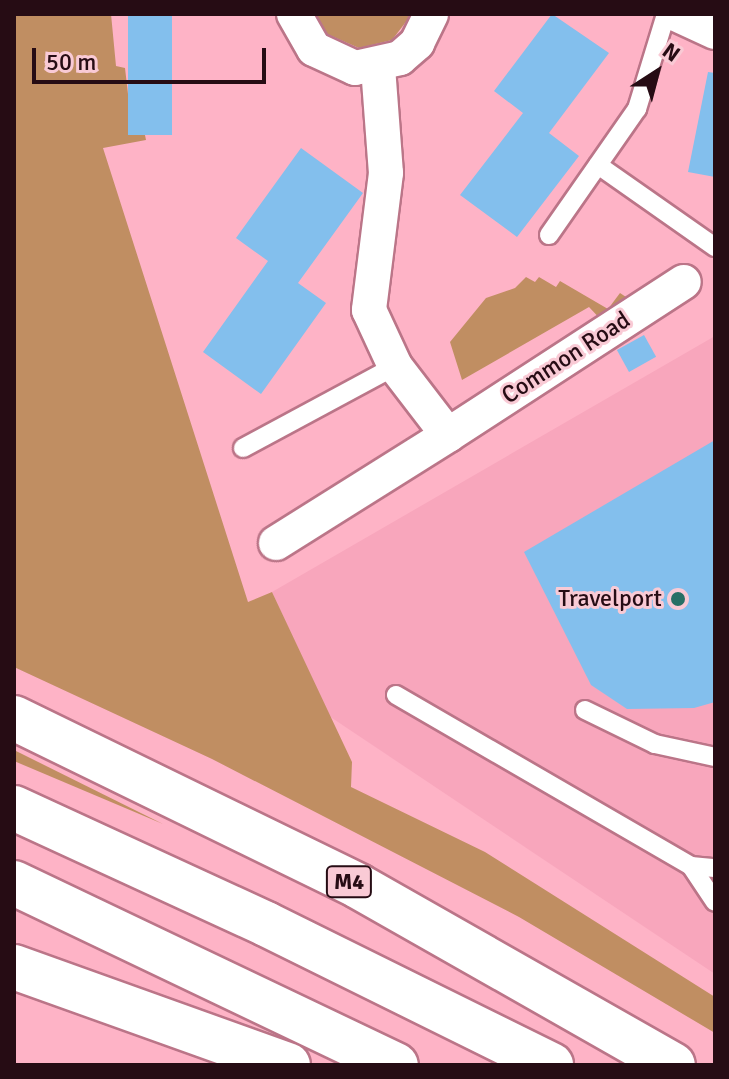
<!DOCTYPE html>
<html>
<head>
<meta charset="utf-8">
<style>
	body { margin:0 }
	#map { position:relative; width:729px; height:1079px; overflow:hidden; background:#feb3c6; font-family:Signika,sans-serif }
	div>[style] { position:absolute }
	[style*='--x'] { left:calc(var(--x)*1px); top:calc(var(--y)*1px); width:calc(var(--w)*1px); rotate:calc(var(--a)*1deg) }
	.built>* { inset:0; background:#f8a6bc }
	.green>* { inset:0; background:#c08e62 }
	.building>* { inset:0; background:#83bfed; transform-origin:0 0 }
	.roads { filter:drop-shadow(2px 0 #bb7588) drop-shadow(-2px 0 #bb7588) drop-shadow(0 2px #bb7588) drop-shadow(0 -2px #bb7588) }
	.service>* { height:18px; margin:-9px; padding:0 9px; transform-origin:9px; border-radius:9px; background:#fff }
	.minor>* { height:34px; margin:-17px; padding:0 17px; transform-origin:17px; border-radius:17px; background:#fff }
	.motorway>* { height:44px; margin:-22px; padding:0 22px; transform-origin:22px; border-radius:22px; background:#fff }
	.dots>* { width:22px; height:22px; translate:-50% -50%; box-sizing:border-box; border:4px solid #f9cad5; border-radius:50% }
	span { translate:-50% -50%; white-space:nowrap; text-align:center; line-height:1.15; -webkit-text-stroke:6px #f9cad5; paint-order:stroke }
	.shield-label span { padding:2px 6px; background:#f9cad5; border:2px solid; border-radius:6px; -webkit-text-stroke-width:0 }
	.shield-label { font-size:22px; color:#260c14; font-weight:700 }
	.street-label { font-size:24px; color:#260c14 }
	.poi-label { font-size:24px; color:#260c14 }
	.right { translate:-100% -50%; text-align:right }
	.frame { position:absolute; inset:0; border:16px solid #260c14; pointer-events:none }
	.north { position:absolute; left:617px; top:32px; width:80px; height:80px; -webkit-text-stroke:6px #f9cad5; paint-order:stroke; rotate:36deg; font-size:22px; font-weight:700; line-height:32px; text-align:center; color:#260c14 }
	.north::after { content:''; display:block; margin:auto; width:28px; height:36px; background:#260c14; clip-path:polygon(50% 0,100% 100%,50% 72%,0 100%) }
	.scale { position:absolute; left:32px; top:48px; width:234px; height:36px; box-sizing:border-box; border:4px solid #260c14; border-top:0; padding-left:10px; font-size:24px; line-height:28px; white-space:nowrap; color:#260c14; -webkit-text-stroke:6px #f9cad5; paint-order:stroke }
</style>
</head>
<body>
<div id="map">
	<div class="built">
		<i style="clip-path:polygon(715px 336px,715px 974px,329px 716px,272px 592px)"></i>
	</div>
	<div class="green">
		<i style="clip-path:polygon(14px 14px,111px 14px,116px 66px,125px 68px,128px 94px,136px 91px,146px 140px,103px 148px,248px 602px,272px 592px,352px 762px,351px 787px,485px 852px,715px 997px,715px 1033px,519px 917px,212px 759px,14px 667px)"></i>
		<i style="clip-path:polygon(315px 14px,412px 14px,392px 40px,359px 48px,327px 34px)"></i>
		<i style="clip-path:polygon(526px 277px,535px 282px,539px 277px,556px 287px,560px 281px,608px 309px,620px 293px,653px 315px,639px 333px,620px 318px,606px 325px,589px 307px,462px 380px,450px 342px,486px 298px,515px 288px)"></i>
		<i style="clip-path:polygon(14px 750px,163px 824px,14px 761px)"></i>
	</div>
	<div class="building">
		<i style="left:128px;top:14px;width:44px;height:121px"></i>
		<i style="clip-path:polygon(552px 14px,609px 53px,549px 133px,579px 156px,517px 237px,460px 195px,523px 113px,494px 91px)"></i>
		<i style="clip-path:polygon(708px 72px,715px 73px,715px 177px,688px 172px)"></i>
		<i style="clip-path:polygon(301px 148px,363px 193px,298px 283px,326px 303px,261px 394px,203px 352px,268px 261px,236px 238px)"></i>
		<i style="left:644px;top:335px;width:25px;height:31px;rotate:61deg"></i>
		<i style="clip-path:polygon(715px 440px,715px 702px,694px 708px,627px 709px,591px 685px,524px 552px)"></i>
	</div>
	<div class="roads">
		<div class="service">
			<i style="--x:598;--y:165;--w:143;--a:35"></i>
			<i style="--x:549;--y:235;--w:154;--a:-55.1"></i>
			<i style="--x:637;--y:109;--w:99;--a:-73"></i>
			<i style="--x:243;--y:448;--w:173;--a:-28.3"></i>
			<i style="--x:396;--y:695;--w:341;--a:30.1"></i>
			<i style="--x:691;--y:866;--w:24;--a:5"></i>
			<i style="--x:585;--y:710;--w:78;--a:25.9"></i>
			<i style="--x:655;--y:744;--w:61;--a:12.2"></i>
			<i style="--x:691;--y:866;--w:43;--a:56.3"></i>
		</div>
		<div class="minor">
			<i style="--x:294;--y:14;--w:40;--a:60.3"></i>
			<i style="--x:314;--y:49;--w:45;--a:24.9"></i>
			<i style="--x:355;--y:68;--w:46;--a:-12.5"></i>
			<i style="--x:400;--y:58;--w:23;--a:-41"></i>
			<i style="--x:417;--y:43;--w:32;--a:-64"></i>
			<i style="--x:676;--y:14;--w:43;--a:24.8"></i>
			<i style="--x:378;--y:67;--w:106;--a:85.7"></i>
			<i style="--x:386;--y:173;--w:138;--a:97.1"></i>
			<i style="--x:369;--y:310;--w:62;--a:65.1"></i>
			<i style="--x:395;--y:366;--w:87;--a:52.5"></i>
			<i style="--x:448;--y:435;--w:281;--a:-33"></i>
			<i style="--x:276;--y:543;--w:203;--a:-32.1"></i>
		</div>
		<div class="motorway">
			<i style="--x:14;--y:718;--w:383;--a:26"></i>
			<i style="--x:358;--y:886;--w:362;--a:29.6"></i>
			<i style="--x:14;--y:808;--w:277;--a:24.7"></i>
			<i style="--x:266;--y:924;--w:318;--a:26.3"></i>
			<i style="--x:14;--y:883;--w:423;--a:25.5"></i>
			<i style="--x:14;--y:967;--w:291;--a:19.7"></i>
		</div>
	</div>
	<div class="dots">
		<i style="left:678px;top:599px;background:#286f65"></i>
	</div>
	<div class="shield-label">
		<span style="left:349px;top:882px">M4</span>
	</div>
	<div class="street-label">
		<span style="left:566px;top:358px;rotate:-33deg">Common Road</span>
	</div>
	<div class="poi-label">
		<span class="right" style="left:662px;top:599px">Travelport</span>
	</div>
	<div class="frame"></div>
	<div class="north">N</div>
	<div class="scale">50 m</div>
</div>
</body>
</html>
